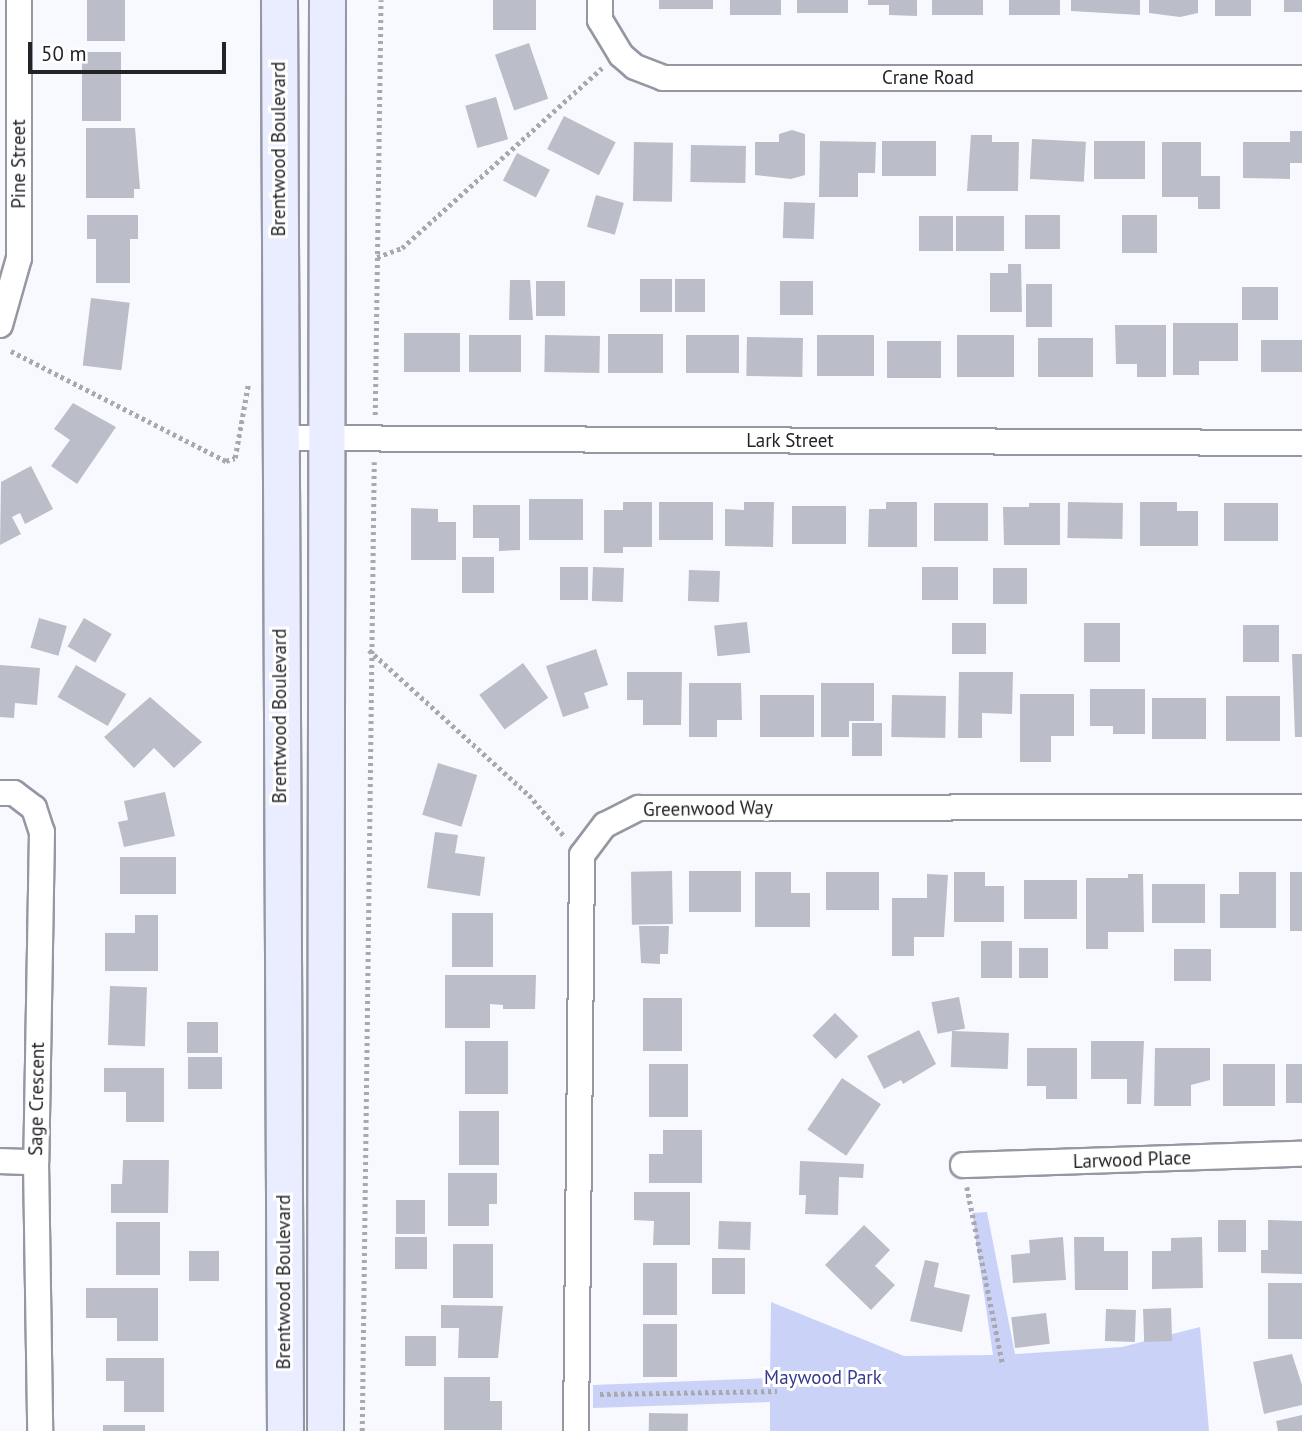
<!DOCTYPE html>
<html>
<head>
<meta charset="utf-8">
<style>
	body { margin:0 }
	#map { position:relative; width:1302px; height:1431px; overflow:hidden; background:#f8f9fe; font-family:"PT Sans",sans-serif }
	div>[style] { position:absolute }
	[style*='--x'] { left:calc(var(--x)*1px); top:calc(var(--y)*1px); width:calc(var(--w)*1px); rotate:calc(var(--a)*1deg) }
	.green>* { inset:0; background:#cbd2f8 }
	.building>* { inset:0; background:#bbbec9; transform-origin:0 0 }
	.path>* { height:4.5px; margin-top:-2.25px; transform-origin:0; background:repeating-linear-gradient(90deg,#a8a9ae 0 3.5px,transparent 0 7px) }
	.roads { filter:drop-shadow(2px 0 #9598a3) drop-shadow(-2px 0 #9598a3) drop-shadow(0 2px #9598a3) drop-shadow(0 -2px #9598a3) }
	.minor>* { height:24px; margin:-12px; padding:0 12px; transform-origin:12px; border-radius:12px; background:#fff }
	.secondary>* { height:35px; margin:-17.5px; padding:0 17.5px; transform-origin:17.5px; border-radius:17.5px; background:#eaedff }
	span { translate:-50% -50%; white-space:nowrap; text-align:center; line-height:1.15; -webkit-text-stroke:6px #fff; paint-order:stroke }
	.street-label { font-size:19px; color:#222327 }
	.park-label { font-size:19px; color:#363a8c }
	.scale { position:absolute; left:28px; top:42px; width:198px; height:32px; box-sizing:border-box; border:4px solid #222327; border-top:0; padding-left:9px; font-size:21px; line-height:24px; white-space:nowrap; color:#222327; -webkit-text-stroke:5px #fff; paint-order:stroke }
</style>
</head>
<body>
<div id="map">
	<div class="green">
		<i style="clip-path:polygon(987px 1212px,1015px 1354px,1122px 1347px,1200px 1327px,1209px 1431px,770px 1431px,770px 1402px,593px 1408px,593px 1385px,770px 1378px,771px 1302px,904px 1356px,993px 1355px,972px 1213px)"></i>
	</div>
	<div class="building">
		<i style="left:87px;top:0;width:38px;height:41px"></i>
		<i style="left:493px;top:0;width:43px;height:30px"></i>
		<i style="left:659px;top:0;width:54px;height:9px"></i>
		<i style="left:730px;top:0;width:51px;height:15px"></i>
		<i style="left:797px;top:0;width:51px;height:13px"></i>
		<i style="clip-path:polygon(868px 0,917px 0,917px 16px,889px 15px,889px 5px,868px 5px)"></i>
		<i style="left:932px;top:0;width:51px;height:15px"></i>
		<i style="left:1009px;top:0;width:51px;height:15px"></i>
		<i style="clip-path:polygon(1071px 0,1140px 0,1140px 15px,1071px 11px)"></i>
		<i style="clip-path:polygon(1149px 0,1198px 0,1198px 13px,1180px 17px,1149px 13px)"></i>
		<i style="left:1215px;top:0;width:36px;height:16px"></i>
		<i style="left:1284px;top:0;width:18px;height:12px"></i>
		<i style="left:529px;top:43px;width:59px;height:36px;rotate:71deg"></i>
		<i style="left:82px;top:52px;width:39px;height:69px"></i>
		<i style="left:496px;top:97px;width:44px;height:32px;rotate:74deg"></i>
		<i style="left:564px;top:116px;width:58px;height:37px;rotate:27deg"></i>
		<i style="clip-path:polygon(86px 128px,135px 128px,140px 189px,134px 189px,134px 198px,86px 198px)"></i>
		<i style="clip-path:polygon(792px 130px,805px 134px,805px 175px,791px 179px,755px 175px,755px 142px,779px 142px,779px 134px)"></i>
		<i style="clip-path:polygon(1290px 131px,1302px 131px,1302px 163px,1290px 163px,1290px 179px,1243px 178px,1243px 142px,1290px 142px)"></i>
		<i style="clip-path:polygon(971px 135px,992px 135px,992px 142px,1019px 142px,1018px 191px,967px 191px)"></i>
		<i style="left:1032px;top:139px;width:54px;height:40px;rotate:3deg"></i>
		<i style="clip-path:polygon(820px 141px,876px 142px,875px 173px,858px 173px,858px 197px,819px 197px)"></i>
		<i style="left:882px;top:141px;width:54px;height:35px"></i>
		<i style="left:1094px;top:141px;width:51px;height:38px"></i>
		<i style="left:634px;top:142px;width:39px;height:59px;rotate:1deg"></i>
		<i style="clip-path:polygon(1162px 142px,1201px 142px,1201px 176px,1220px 176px,1220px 209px,1198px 209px,1198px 197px,1162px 197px)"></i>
		<i style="left:691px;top:145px;width:55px;height:37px;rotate:1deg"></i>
		<i style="left:517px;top:153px;width:37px;height:31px;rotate:27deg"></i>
		<i style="left:596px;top:195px;width:29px;height:33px;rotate:16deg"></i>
		<i style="left:784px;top:202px;width:31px;height:36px;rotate:2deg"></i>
		<i style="clip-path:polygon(87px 215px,138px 215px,138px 239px,130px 239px,130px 283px,96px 283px,96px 239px,87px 239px)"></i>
		<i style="left:1025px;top:215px;width:35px;height:34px"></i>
		<i style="left:1122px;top:215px;width:35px;height:38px"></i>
		<i style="left:953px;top:216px;width:35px;height:34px;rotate:90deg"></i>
		<i style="left:956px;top:216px;width:48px;height:35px"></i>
		<i style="clip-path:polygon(1008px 264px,1021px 264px,1022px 312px,990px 312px,990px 273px,1008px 273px)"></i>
		<i style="left:640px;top:279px;width:32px;height:33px"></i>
		<i style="left:675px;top:279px;width:30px;height:33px"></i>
		<i style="clip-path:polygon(510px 280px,530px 280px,533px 320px,509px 320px)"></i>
		<i style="left:536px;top:281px;width:29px;height:35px"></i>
		<i style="left:780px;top:281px;width:33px;height:34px"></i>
		<i style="left:1026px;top:284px;width:26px;height:43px"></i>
		<i style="left:1242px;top:287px;width:36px;height:33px"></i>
		<i style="left:91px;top:298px;width:39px;height:68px;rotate:7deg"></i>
		<i style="clip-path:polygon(1173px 323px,1238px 323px,1238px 361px,1199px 361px,1199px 375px,1173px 375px)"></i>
		<i style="clip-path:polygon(1115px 325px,1166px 325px,1166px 377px,1137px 377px,1137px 364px,1116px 364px)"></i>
		<i style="left:404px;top:333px;width:56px;height:39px"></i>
		<i style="left:608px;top:334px;width:55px;height:39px"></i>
		<i style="left:469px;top:335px;width:52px;height:37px"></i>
		<i style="left:545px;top:335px;width:55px;height:37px;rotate:1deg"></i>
		<i style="left:686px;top:335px;width:53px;height:38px"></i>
		<i style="left:817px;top:335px;width:57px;height:41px"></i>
		<i style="left:957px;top:335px;width:57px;height:42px"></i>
		<i style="left:747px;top:337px;width:56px;height:39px;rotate:1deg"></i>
		<i style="left:1038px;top:338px;width:55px;height:39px"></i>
		<i style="left:1302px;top:340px;width:32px;height:41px;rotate:90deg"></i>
		<i style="left:887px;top:341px;width:54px;height:37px"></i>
		<i style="clip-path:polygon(73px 403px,116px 427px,77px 484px,51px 466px,70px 440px,54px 429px)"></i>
		<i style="clip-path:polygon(31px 466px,53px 509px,25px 524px,20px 513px,12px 517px,21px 534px,0 545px,1px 482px)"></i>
		<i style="left:583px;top:499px;width:41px;height:54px;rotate:90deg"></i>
		<i style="clip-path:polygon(623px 502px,652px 502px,652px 547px,623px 547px,623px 553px,604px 553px,604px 510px,623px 510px)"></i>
		<i style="left:659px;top:502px;width:54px;height:38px"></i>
		<i style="clip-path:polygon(744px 502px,774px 502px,773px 547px,725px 546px,725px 509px,744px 510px)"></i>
		<i style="clip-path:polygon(886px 502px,917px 502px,917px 547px,868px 547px,869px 509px,886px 509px)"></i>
		<i style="left:1068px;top:502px;width:55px;height:36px;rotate:1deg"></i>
		<i style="clip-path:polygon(1140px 502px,1177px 502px,1177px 511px,1198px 511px,1198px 546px,1140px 546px)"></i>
		<i style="left:934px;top:503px;width:54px;height:38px"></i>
		<i style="clip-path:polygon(1029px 503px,1060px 503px,1060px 545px,1004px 545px,1003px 507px,1029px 507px)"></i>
		<i style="left:1224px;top:503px;width:54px;height:38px"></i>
		<i style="clip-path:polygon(473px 505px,520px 505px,520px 550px,499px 551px,499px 538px,473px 538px)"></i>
		<i style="left:792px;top:506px;width:54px;height:38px"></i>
		<i style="clip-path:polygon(411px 508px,438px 509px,438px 522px,456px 522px,456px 560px,411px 560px)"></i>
		<i style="left:462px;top:557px;width:32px;height:36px"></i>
		<i style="left:560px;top:567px;width:28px;height:33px"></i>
		<i style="left:593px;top:567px;width:31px;height:34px;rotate:2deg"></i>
		<i style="left:922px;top:567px;width:36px;height:33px"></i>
		<i style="left:993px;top:568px;width:34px;height:36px"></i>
		<i style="left:689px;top:570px;width:31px;height:31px;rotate:2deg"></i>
		<i style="left:39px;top:618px;width:29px;height:31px;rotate:16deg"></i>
		<i style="left:84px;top:618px;width:32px;height:33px;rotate:30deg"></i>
		<i style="left:747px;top:622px;width:31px;height:33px;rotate:84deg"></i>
		<i style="left:952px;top:623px;width:34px;height:31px"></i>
		<i style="left:1084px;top:623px;width:36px;height:39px"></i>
		<i style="left:1243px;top:625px;width:36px;height:37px"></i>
		<i style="clip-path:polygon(596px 649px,608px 685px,584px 693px,589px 708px,563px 717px,546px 666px)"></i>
		<i style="clip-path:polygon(1292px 654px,1302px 654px,1302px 737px,1295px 737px)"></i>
		<i style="left:523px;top:663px;width:43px;height:54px;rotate:54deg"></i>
		<i style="clip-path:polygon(0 665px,40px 668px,37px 705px,15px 703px,14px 718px,0 717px)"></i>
		<i style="left:76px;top:665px;width:58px;height:37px;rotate:30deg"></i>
		<i style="clip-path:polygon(627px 672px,682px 672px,681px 725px,643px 725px,643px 700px,627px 700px)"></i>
		<i style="clip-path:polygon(959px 672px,1013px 672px,1012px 714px,982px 713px,982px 738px,958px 738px)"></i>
		<i style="clip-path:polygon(689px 683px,741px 683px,742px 720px,717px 720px,717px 737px,689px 737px)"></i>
		<i style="clip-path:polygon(821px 683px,874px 683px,874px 721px,849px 721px,849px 737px,821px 737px)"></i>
		<i style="clip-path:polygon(1090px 689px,1145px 689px,1145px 734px,1113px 734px,1113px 726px,1090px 726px)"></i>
		<i style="clip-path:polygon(1020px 694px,1074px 694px,1074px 736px,1051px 736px,1051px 762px,1020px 762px)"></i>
		<i style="left:760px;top:695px;width:54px;height:42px"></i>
		<i style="left:892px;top:695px;width:54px;height:42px;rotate:1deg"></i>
		<i style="left:1226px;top:696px;width:54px;height:45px"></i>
		<i style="clip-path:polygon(150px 697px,202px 742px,174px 768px,154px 748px,134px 768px,104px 737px)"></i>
		<i style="left:1152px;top:698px;width:54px;height:41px"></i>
		<i style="left:852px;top:723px;width:30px;height:33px"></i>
		<i style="left:438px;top:763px;width:41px;height:54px;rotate:17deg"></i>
		<i style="clip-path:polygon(165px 792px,175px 836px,124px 847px,118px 822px,128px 820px,124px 801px)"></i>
		<i style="clip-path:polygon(435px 832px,458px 835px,455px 853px,485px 857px,480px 896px,427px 888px)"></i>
		<i style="left:120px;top:857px;width:56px;height:37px"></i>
		<i style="left:672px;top:871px;width:53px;height:41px;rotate:89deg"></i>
		<i style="left:689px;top:871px;width:52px;height:41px"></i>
		<i style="clip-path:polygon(755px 872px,791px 872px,791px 893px,810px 893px,810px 927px,755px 927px)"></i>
		<i style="left:826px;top:872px;width:53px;height:38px"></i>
		<i style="clip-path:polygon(954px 872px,985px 872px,985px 886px,1004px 886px,1004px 922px,954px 922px)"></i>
		<i style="clip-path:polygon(1239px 872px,1276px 872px,1276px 928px,1220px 928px,1220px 894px,1239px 894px)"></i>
		<i style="left:1290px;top:872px;width:12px;height:59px"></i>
		<i style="clip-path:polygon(927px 874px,948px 875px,944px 937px,914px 937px,914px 956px,892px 956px,892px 898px,927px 898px)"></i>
		<i style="clip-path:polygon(1128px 874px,1143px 874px,1144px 932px,1108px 932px,1108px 949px,1086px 949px,1086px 878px,1128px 878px)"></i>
		<i style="left:1024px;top:880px;width:53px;height:39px"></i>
		<i style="left:1152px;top:884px;width:53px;height:39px"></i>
		<i style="left:452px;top:913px;width:41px;height:54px"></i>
		<i style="clip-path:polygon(135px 915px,158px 915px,158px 971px,105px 971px,105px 933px,135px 933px)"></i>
		<i style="clip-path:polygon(639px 926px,669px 926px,668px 954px,660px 954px,660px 964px,641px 963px)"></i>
		<i style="left:981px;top:941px;width:31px;height:37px"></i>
		<i style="left:1019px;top:948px;width:29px;height:30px"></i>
		<i style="left:1174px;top:949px;width:37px;height:32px"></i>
		<i style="clip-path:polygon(445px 975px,536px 975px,535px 1009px,503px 1009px,503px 1005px,490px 1004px,490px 1028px,445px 1028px)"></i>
		<i style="left:110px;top:986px;width:37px;height:59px;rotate:2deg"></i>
		<i style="left:959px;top:997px;width:32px;height:28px;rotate:79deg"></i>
		<i style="left:682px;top:998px;width:53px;height:39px;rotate:90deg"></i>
		<i style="left:835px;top:1013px;width:33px;height:32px;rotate:45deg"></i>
		<i style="left:218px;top:1022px;width:31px;height:31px;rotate:90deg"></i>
		<i style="clip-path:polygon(919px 1030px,936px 1064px,903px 1084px,901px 1080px,884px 1089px,867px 1056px)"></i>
		<i style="left:952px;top:1031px;width:57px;height:36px;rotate:2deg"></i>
		<i style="left:465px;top:1041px;width:43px;height:53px"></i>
		<i style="clip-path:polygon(1091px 1041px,1144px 1041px,1141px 1104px,1127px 1104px,1127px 1079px,1091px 1079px)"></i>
		<i style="clip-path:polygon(1027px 1048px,1077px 1048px,1077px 1099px,1046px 1099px,1046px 1086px,1027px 1086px)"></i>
		<i style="clip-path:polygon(1155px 1048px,1210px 1048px,1210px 1080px,1191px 1085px,1191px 1106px,1154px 1106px)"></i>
		<i style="left:188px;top:1057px;width:34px;height:32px"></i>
		<i style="left:649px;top:1064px;width:39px;height:53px"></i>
		<i style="left:1223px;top:1064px;width:52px;height:42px"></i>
		<i style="left:1286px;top:1064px;width:16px;height:39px"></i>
		<i style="clip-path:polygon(104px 1068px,164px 1068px,164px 1122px,126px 1122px,126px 1092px,104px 1092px)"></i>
		<i style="left:842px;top:1078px;width:47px;height:62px;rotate:34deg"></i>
		<i style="left:459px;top:1111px;width:40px;height:54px"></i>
		<i style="clip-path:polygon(663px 1130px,702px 1130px,702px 1183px,649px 1183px,649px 1154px,663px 1154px)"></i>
		<i style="clip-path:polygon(123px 1160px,169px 1160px,168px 1213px,111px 1213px,111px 1184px,122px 1184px)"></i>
		<i style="clip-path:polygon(800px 1161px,864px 1164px,863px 1178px,839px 1177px,838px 1215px,805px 1214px,806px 1195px,799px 1195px)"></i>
		<i style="clip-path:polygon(448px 1173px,497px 1173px,497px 1204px,489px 1204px,489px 1226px,448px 1226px)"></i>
		<i style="clip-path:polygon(634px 1192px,690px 1192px,690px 1245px,653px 1245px,654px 1221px,634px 1220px)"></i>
		<i style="left:396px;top:1200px;width:29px;height:34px"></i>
		<i style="left:1218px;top:1220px;width:28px;height:32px"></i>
		<i style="clip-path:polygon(1268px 1220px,1302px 1221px,1302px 1274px,1261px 1273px,1261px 1250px,1268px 1250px)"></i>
		<i style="left:719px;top:1221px;width:32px;height:28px;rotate:2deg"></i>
		<i style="left:116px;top:1222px;width:44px;height:53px"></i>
		<i style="clip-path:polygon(864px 1225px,890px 1250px,875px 1266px,895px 1285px,871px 1310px,825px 1265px)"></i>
		<i style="left:395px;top:1237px;width:32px;height:32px"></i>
		<i style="clip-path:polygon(1063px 1237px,1066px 1280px,1013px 1283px,1011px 1255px,1030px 1253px,1029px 1240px)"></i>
		<i style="clip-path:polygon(1074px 1237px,1104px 1237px,1104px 1251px,1128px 1251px,1128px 1290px,1075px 1290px)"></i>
		<i style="clip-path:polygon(1202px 1237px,1203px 1288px,1152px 1289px,1152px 1251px,1171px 1251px,1171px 1238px)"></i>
		<i style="left:453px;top:1244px;width:40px;height:54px"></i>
		<i style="left:189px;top:1251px;width:30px;height:30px"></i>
		<i style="left:712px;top:1258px;width:33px;height:36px"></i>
		<i style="clip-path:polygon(925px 1260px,939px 1263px,934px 1287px,970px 1295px,962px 1332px,910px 1321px)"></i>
		<i style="left:643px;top:1263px;width:34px;height:52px"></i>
		<i style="left:1268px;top:1283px;width:34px;height:56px"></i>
		<i style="clip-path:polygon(86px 1288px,158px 1288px,158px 1341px,117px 1341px,117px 1318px,86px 1318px)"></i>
		<i style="clip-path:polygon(441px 1305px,503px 1306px,498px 1358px,458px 1358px,459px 1328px,441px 1328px)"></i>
		<i style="left:1171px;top:1308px;width:33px;height:28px;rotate:88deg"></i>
		<i style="left:1106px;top:1309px;width:30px;height:32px;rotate:2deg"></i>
		<i style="left:1046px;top:1313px;width:31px;height:35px;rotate:83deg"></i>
		<i style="left:643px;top:1324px;width:34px;height:53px"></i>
		<i style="left:405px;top:1336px;width:31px;height:30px"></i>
		<i style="clip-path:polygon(1292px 1354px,1302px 1385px,1302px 1405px,1264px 1414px,1253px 1362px)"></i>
		<i style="clip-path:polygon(106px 1358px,164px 1358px,164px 1412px,124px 1412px,124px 1381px,106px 1381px)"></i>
		<i style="clip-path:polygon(444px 1377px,490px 1377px,490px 1401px,502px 1401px,502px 1430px,444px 1430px)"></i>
		<i style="left:649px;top:1413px;width:39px;height:18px;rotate:1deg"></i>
		<i style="clip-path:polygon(1302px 1415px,1302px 1431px,1278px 1431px,1276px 1421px)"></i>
		<i style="left:103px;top:1425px;width:42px;height:6px"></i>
	</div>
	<div class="path">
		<i style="--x:377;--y:257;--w:27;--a:-20"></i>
		<i style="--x:402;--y:248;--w:269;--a:-42"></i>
		<i style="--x:11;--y:351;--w:242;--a:27.1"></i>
		<i style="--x:226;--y:461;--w:9;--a:-18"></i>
		<i style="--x:235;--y:458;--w:74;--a:-79.9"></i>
		<i style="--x:375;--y:415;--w:415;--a:-89.2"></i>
		<i style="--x:369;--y:650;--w:216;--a:42.2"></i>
		<i style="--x:529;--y:795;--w:55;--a:49.4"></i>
		<i style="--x:967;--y:1187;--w:182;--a:78.6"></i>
		<i style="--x:600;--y:1394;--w:177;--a:-1"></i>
		<i style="--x:362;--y:1431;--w:969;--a:-89.29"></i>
	</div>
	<div class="roads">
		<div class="minor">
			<i style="--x:600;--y:0;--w:20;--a:90"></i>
			<i style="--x:600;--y:20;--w:41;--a:59"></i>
			<i style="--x:621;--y:55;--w:18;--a:41"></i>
			<i style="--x:635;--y:67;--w:30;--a:21"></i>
			<i style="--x:663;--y:78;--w:639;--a:0"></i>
			<i style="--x:0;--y:325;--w:70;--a:-74.2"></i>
			<i style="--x:19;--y:258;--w:258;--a:-90"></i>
			<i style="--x:278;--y:438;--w:1024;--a:0.28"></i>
			<i style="--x:0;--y:793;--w:14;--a:0"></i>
			<i style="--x:14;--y:793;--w:25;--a:37"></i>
			<i style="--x:34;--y:808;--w:25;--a:72"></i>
			<i style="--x:42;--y:832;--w:330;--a:91"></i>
			<i style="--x:36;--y:1162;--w:269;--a:89.1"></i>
			<i style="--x:0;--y:1161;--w:36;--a:2"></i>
			<i style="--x:963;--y:1165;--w:339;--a:-1.9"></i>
			<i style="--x:576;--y:1431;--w:576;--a:-89.4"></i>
			<i style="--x:582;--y:855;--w:38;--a:-53"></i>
			<i style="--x:605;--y:825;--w:38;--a:-27"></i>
			<i style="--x:639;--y:808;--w:663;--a:-0.09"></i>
		</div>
		<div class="secondary">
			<i style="--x:279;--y:0;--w:1431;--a:89.76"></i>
			<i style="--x:325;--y:1431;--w:1431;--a:-89.92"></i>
		</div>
	</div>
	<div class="street-label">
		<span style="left:928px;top:78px">Crane Road</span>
		<span style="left:279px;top:149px;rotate:-90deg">Brentwood Boulevard</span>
		<span style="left:19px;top:164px;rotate:-90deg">Pine Street</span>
		<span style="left:790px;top:441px">Lark Street</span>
		<span style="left:280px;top:716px;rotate:-90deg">Brentwood Boulevard</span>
		<span style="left:708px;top:809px;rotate:-1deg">Greenwood Way</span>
		<span style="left:37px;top:1099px;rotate:-89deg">Sage Crescent</span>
		<span style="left:1132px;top:1160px;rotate:-2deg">Larwood Place</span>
		<span style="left:284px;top:1282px;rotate:-90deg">Brentwood Boulevard</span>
	</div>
	<div class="park-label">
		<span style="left:823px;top:1378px">Maywood Park</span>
	</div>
	<div class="scale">50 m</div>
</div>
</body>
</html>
